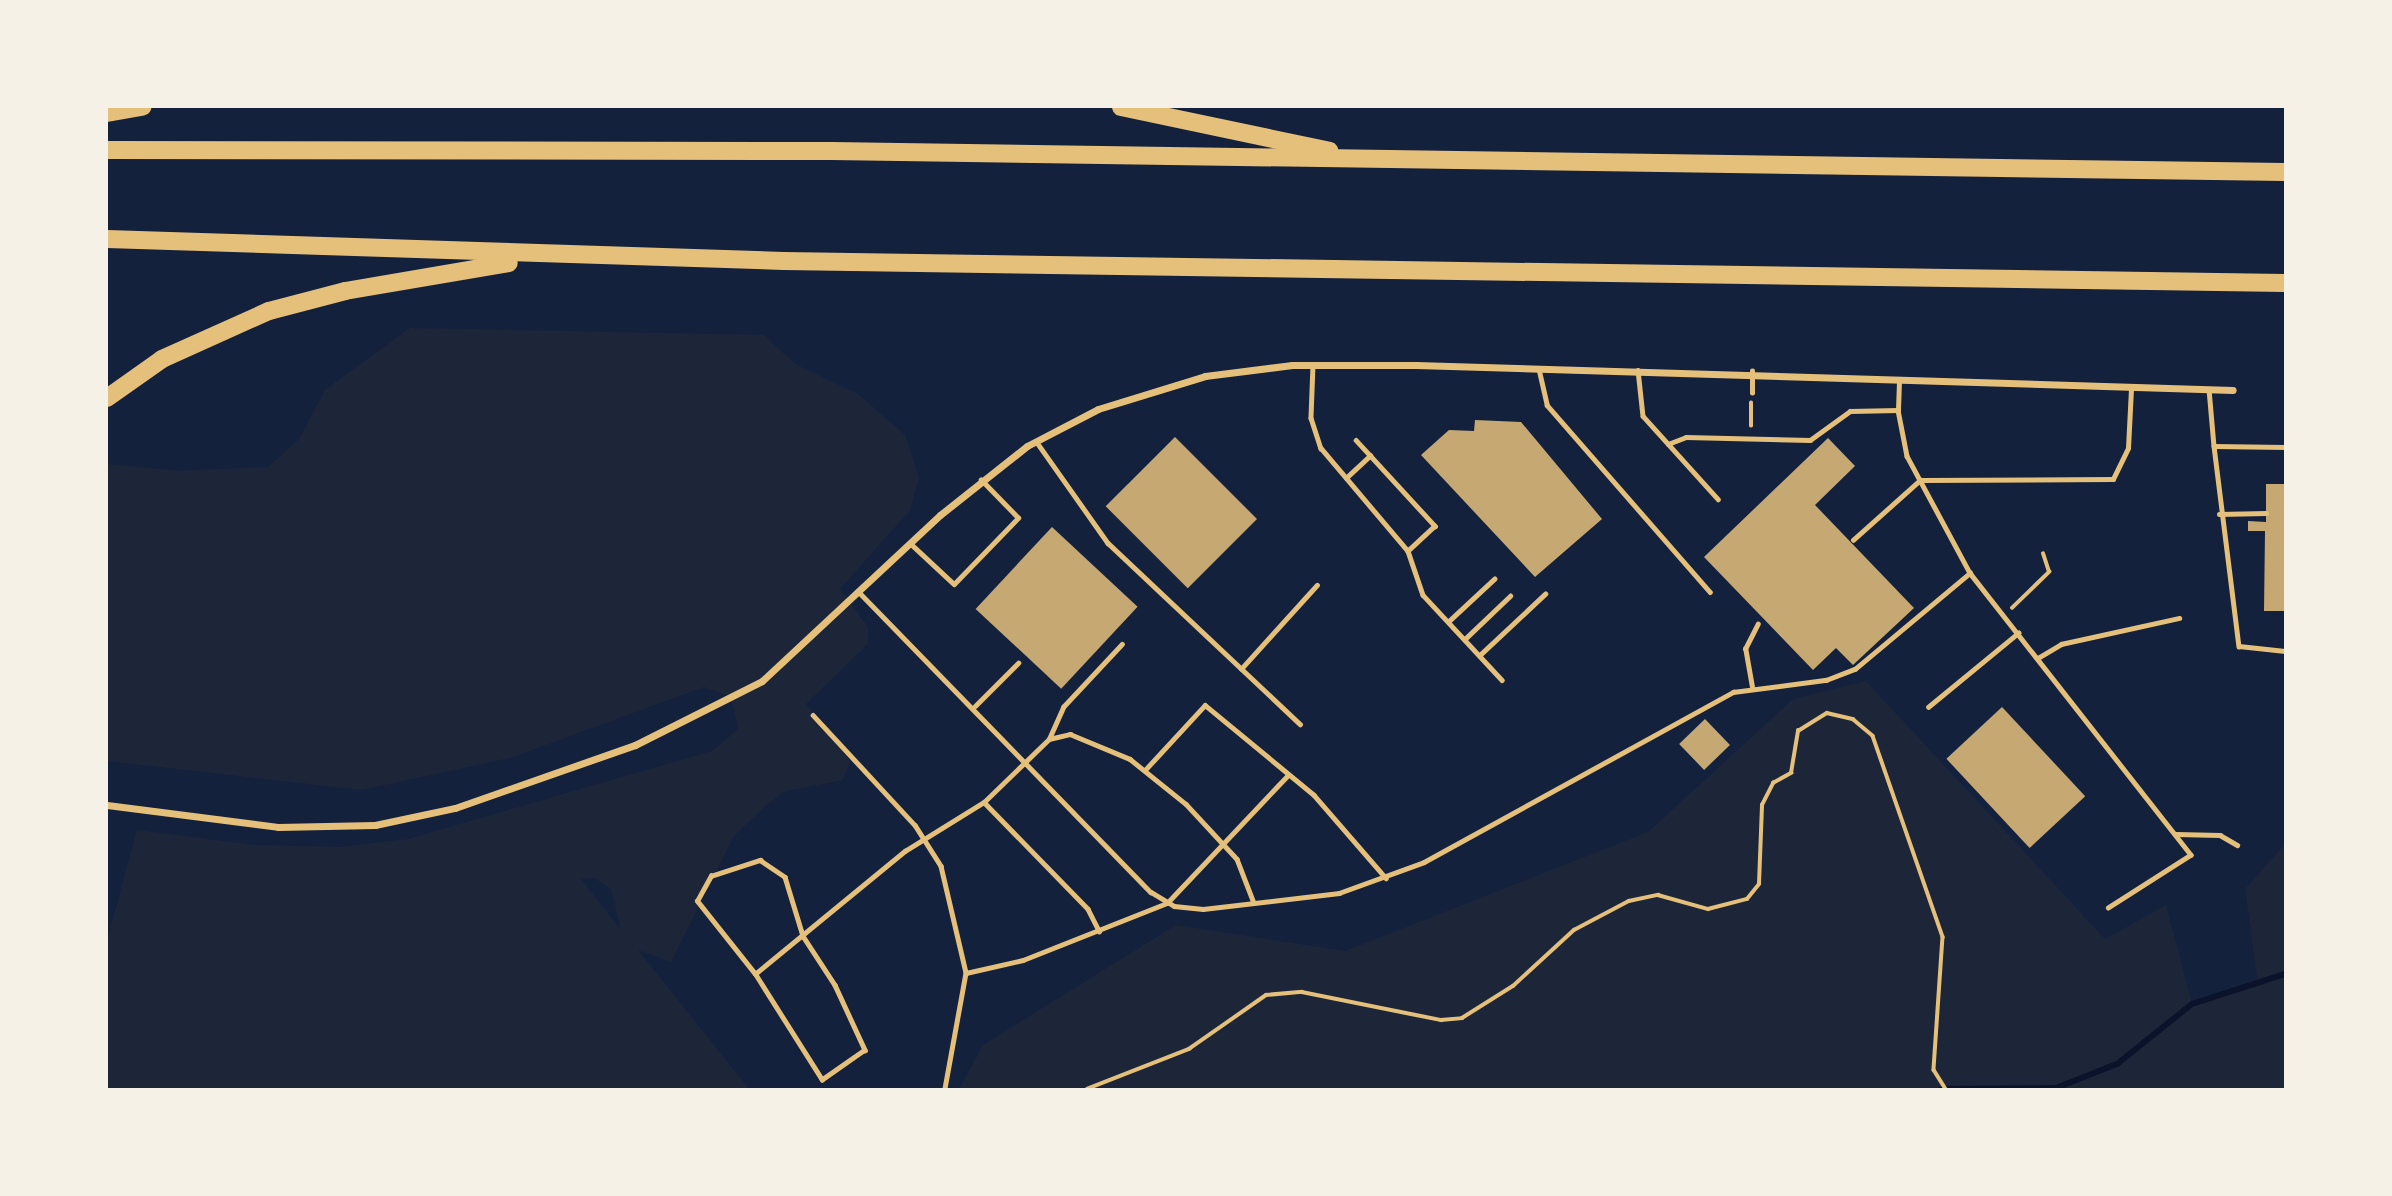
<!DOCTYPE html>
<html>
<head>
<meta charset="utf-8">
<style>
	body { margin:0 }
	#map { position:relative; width:2392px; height:1196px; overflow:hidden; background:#14213d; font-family:Helvetica,sans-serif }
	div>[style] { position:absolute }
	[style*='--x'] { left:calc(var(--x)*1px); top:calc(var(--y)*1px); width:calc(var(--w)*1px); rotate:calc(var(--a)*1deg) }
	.green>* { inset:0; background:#1d2539 }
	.stream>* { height:6px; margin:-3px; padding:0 3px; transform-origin:3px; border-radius:3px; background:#0b132b }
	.building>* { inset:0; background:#c6a872; transform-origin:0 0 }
	.path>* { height:3.5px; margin:-1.75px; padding:0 1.75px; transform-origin:1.75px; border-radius:1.75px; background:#e5c07b }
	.service>* { height:4.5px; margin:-2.25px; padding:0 2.25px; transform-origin:2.25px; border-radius:2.25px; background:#e5c07b }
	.minor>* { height:7px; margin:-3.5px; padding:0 3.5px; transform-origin:3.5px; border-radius:3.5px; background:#e5c07b }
	.motorway>* { height:18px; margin:-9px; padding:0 9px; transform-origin:9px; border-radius:9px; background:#e5c07b }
	span { translate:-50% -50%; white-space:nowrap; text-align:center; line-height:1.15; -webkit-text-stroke:5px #f6f1e7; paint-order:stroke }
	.frame { position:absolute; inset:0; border:108px solid #f6f1e7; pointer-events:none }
</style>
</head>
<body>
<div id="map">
	<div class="green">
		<i style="clip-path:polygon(evenodd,410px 328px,764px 335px,795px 364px,858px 394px,905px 435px,919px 478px,910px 510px,840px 589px,868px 627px,868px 644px,806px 704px,850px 761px,843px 780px,786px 791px,770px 802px,734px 836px,671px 962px,638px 950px,749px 1089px,107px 1089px,107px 940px,137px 830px,255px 845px,339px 847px,408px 839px,712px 751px,738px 729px,731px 697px,704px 687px,510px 758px,361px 790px,107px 761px,107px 464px,179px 471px,268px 467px,299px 439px,325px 390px,410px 328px,594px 878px,611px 889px,621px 930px,581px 879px,594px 878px)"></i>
		<i style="clip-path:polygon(1866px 681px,2105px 939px,2166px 905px,2192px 1004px,2258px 983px,2245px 889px,2285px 844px,2285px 1089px,959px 1089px,983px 1045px,1176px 925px,1345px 951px,1648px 832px,1793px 699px)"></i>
	</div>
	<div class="stream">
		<i style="--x:1942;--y:1089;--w:114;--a:-0.5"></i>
		<i style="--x:2056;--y:1088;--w:66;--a:-21.5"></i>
		<i style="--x:2117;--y:1064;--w:96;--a:-38.7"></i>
		<i style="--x:2192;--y:1004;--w:98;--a:-17.9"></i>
	</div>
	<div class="building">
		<i style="clip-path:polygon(1475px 420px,1521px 422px,1602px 519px,1535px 577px,1421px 455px,1449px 430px,1474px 431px)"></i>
		<i style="left:1175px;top:437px;width:116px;height:98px;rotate:45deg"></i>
		<i style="clip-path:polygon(1828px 438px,1855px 466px,1815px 505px,1914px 608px,1853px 665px,1836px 648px,1813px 670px,1704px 557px)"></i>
		<i style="clip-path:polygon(2266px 484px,2285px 484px,2285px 611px,2264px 611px,2265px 531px,2248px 531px,2248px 521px,2266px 522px)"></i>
		<i style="left:1052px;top:527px;width:117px;height:112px;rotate:43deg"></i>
		<i style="left:2002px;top:707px;width:122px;height:76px;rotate:47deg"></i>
		<i style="left:1705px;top:719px;width:36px;height:36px;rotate:46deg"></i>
	</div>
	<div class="path">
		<i style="--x:1751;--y:426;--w:23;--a:-90"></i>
		<i style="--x:2012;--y:608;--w:52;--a:-44.2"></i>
		<i style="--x:2049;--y:572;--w:19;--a:-108"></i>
		<i style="--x:1087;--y:1089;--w:110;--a:-21.4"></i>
		<i style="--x:1189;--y:1049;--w:94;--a:-35"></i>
		<i style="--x:1266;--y:995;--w:36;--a:-5"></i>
		<i style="--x:1302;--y:992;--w:142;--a:11.4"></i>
		<i style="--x:1441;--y:1020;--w:21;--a:-5"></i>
		<i style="--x:1462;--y:1018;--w:60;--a:-32.1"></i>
		<i style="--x:1513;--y:986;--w:83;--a:-42.6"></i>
		<i style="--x:1574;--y:930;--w:62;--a:-27.8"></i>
		<i style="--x:1629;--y:901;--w:30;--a:-12"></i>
		<i style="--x:1658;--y:895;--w:52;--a:15.6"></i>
		<i style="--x:1708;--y:909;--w:40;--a:-14.4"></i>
		<i style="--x:1747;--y:899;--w:19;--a:-51"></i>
		<i style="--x:1759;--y:884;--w:79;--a:-87.8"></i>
		<i style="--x:1762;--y:805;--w:25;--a:-63"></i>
		<i style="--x:1773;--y:783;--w:21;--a:-29"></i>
		<i style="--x:1791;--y:773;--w:43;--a:-80.5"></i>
		<i style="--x:1798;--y:731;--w:34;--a:-32"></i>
		<i style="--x:1827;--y:713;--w:27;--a:13"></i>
		<i style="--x:1853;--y:719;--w:26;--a:40"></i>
		<i style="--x:1873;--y:736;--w:213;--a:70.8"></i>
		<i style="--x:1943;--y:937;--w:133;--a:93.9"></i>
		<i style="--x:1934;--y:1070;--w:22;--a:58"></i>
	</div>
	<div class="service">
		<i style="--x:1313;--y:365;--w:53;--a:92.2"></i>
		<i style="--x:1311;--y:418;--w:32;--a:72"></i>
		<i style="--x:1321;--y:448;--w:135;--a:49.8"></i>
		<i style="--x:1408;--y:551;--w:46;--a:71.2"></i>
		<i style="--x:1423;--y:595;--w:116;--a:47.1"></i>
		<i style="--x:1539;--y:369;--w:37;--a:77"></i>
		<i style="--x:1547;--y:405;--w:248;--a:48.9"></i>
		<i style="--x:1638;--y:370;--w:46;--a:83.8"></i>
		<i style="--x:1643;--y:416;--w:112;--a:47.9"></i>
		<i style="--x:2209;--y:389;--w:57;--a:85"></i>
		<i style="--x:2214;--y:446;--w:71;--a:0.8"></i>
		<i style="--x:1752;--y:393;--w:22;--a:-90"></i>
		<i style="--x:1898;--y:410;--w:47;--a:78.9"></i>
		<i style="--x:1907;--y:456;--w:133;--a:61.7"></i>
		<i style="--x:1970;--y:573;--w:358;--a:51.9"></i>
		<i style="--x:2191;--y:855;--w:98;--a:147.4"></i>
		<i style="--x:1356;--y:440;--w:117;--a:47.4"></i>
		<i style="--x:1435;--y:526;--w:37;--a:137"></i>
		<i style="--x:1036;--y:441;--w:125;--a:54.8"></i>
		<i style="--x:1108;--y:543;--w:264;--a:43.3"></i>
		<i style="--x:1668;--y:444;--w:19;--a:-21"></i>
		<i style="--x:1686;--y:437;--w:124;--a:1.4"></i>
		<i style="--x:1810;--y:440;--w:49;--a:-35.9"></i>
		<i style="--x:1850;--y:411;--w:48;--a:-1.2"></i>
		<i style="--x:1898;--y:410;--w:30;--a:-88"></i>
		<i style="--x:2214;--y:446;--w:202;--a:82.9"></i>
		<i style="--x:2239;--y:646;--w:46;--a:6.2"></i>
		<i style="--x:1346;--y:478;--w:33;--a:-43"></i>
		<i style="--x:2219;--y:514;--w:47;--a:-1.2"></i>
		<i style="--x:1853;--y:540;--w:90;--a:-41.8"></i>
		<i style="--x:1920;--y:480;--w:193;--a:-0.3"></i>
		<i style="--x:2113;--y:479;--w:34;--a:-64"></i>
		<i style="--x:2128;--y:448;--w:60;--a:-87.1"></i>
		<i style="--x:910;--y:543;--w:60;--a:43"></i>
		<i style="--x:954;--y:584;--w:92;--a:-45.9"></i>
		<i style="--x:1018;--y:518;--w:53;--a:-134.2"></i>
		<i style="--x:858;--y:591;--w:420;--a:45.8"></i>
		<i style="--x:1151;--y:892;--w:27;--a:31"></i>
		<i style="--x:1174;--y:906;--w:29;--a:6"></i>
		<i style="--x:1203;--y:909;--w:137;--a:-6.7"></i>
		<i style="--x:1339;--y:893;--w:90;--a:-20"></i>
		<i style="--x:1424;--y:862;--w:353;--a:-28.8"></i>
		<i style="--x:1733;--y:692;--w:94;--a:-7.4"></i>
		<i style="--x:1826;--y:680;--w:31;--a:-21"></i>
		<i style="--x:1855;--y:669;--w:150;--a:-39.9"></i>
		<i style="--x:1449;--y:621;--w:62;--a:-43"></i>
		<i style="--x:1466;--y:638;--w:61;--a:-43.7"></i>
		<i style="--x:1481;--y:654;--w:88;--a:-43.2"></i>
		<i style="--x:2038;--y:658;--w:27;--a:-31"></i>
		<i style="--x:2061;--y:644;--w:121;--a:-12.4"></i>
		<i style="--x:1241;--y:669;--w:113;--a:-47.9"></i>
		<i style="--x:1752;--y:687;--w:39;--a:-100"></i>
		<i style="--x:1745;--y:649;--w:28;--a:-63"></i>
		<i style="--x:975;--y:706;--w:61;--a:-45"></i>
		<i style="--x:1928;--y:707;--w:117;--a:-39.4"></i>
		<i style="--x:813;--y:715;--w:150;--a:47.2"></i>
		<i style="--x:915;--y:825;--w:49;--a:57.6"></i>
		<i style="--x:941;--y:866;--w:110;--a:76.8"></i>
		<i style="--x:966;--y:973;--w:118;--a:100.3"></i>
		<i style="--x:1049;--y:739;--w:35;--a:-66"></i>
		<i style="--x:1063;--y:707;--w:86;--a:-46.9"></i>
		<i style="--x:1145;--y:770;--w:88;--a:-47.3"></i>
		<i style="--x:1205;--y:705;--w:141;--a:39.5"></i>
		<i style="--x:1314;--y:795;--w:110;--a:49.1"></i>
		<i style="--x:984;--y:802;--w:149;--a:45.8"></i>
		<i style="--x:1088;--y:909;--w:25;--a:63"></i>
		<i style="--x:2176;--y:834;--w:44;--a:1.3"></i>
		<i style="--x:2220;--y:835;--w:20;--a:30"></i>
		<i style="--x:760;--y:860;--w:30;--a:34"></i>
		<i style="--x:785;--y:877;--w:62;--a:73"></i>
		<i style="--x:803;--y:936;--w:59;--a:56.9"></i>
		<i style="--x:835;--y:985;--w:72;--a:65.2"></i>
		<i style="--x:865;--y:1050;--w:52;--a:145.1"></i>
		<i style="--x:822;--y:1080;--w:125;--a:-122.3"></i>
		<i style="--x:755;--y:974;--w:93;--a:-128.5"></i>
		<i style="--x:697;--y:901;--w:29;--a:-61"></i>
		<i style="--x:711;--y:876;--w:52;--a:-18.1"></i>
		<i style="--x:966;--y:973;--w:58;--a:-12.8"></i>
		<i style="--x:1023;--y:960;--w:155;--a:-21.6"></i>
		<i style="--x:1167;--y:903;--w:175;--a:-46.6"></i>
		<i style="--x:755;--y:974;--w:194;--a:-39.4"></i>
		<i style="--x:905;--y:851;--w:93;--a:-31.8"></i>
		<i style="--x:984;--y:802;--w:91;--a:-44.1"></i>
		<i style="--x:1049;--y:739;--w:22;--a:-13"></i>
		<i style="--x:1070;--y:734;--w:65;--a:22.6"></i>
		<i style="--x:1130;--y:759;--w:72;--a:38.8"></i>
		<i style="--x:1186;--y:804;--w:75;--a:47.2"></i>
		<i style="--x:1237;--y:859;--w:47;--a:68.9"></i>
	</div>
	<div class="minor">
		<i style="--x:107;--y:805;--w:172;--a:7.3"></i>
		<i style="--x:278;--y:827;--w:97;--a:-1.2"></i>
		<i style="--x:375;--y:825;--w:82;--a:-12"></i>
		<i style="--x:455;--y:808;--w:191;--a:-19.3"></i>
		<i style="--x:635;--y:745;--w:142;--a:-26.7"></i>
		<i style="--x:762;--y:681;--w:243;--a:-43"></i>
		<i style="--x:940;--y:515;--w:111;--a:-38.4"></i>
		<i style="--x:1027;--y:446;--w:80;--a:-27.5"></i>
		<i style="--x:1098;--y:409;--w:112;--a:-17.1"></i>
		<i style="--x:1205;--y:376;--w:88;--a:-7.2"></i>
		<i style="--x:1292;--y:365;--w:124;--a:0"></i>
		<i style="--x:1416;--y:365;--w:817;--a:1.75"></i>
	</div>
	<div class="motorway">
		<i style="--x:1121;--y:107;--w:213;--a:11.9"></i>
		<i style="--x:107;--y:113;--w:36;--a:-10"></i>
		<i style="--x:107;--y:150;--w:724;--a:0.08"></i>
		<i style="--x:831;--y:151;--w:1454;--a:0.83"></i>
		<i style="--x:107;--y:239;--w:677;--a:1.86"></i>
		<i style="--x:784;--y:261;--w:1501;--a:0.84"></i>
		<i style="--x:107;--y:398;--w:67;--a:-35.3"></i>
		<i style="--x:162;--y:359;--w:117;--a:-24.2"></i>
		<i style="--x:269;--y:311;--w:79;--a:-14.7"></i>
		<i style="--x:345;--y:291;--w:166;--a:-9.7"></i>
	</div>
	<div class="frame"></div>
</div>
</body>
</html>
